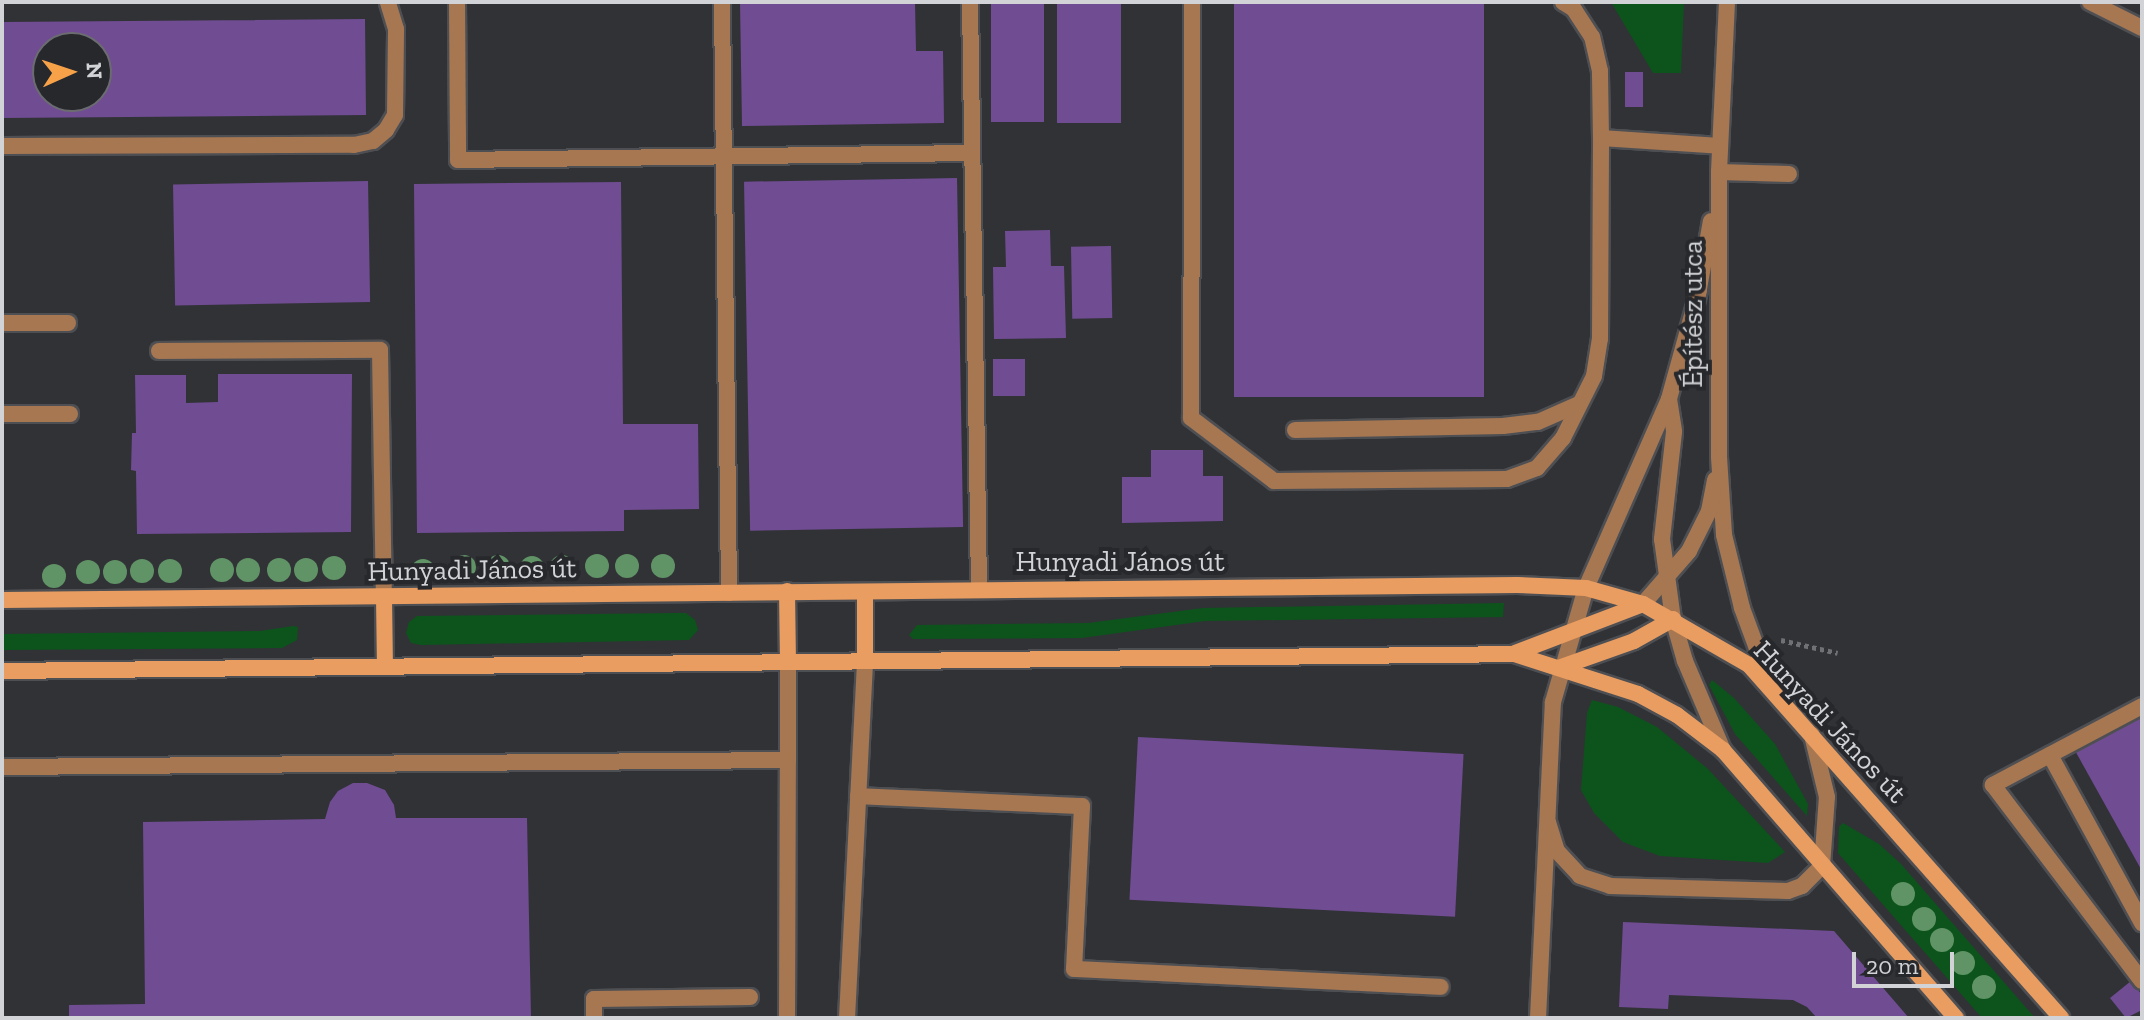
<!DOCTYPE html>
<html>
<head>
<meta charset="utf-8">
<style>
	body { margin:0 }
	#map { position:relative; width:2144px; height:1020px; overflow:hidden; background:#313236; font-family:"Zilla Slab",serif }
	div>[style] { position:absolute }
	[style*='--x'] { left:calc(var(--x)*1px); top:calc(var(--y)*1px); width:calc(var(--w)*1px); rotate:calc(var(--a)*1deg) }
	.green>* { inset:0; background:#0d541c }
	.building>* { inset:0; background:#704c93; transform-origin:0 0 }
	.path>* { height:5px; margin-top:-2.5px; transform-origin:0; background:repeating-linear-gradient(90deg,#707174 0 4px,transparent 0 8px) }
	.roads { filter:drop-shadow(2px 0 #4e4f53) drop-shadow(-2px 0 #4e4f53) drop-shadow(0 2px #4e4f53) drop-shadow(0 -2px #4e4f53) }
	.lane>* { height:16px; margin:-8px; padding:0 8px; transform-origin:8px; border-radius:8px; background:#a77752 }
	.street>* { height:16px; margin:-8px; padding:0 8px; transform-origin:8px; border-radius:8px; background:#a77752 }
	.secondary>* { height:16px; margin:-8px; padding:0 8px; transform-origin:8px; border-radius:8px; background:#ea9d60 }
	.trees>* { width:24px; height:24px; margin:-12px; border-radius:50%; background:#609366 }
	span { translate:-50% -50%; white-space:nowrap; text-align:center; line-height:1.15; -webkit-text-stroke:8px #27282c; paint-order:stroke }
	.street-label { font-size:28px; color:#d2d3d6 }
	.frame { position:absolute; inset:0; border:4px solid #d2d3d6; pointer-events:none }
	.north { position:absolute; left:32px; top:32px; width:80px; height:80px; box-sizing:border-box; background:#27282c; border:2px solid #6b6c70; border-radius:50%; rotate:87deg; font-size:22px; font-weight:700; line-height:32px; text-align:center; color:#d2d3d6 }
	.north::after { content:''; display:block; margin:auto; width:28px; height:36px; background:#f7a149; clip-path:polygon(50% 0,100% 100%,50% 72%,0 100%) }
	.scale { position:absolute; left:1852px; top:952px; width:102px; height:36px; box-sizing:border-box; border:4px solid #d2d3d6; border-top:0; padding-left:10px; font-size:24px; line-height:28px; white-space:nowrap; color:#d2d3d6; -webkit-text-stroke:6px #27282c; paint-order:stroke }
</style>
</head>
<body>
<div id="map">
	<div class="green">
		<i style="clip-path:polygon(1611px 2px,1684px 2px,1681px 73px,1653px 73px)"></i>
		<i style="clip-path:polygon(1504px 603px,1503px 617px,1205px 621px,1082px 638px,913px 639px,909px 635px,917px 625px,1088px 623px,1203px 608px)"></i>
		<i style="clip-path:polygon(675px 613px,686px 613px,695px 620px,698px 630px,689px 640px,421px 645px,411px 643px,406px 633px,409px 622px,417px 616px)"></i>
		<i style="clip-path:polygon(293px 626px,298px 627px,297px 640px,282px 648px,2px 650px,2px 634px,260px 631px)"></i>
		<i style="clip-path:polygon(1712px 680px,1734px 698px,1775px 744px,1808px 804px,1807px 816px,1735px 734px,1709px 685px)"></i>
		<i style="clip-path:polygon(1592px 700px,1618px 707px,1657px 727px,1708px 769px,1785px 852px,1768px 863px,1660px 856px,1623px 842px,1594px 813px,1581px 790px,1587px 713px)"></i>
		<i style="clip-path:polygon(1843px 823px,1879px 844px,1901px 864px,2035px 1018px,1982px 1018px,1838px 853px,1839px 827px)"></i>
	</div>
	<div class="building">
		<i style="clip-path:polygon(740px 2px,915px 2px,916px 51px,943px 51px,944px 123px,742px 126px)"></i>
		<i style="left:991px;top:2px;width:53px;height:120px"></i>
		<i style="left:1057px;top:2px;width:64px;height:121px"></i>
		<i style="left:1234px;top:2px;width:250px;height:395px"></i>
		<i style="clip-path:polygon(evenodd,365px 19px,366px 115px,2px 118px,2px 22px,365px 19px,48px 48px,96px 48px,96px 96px,48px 96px,48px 48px)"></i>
		<i style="left:1625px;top:72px;width:18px;height:35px"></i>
		<i style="left:957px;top:178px;width:349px;height:213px;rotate:89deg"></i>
		<i style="left:368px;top:181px;width:121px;height:195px;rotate:89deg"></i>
		<i style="clip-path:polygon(621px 182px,623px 424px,698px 424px,699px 509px,624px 510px,624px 531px,417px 533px,414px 184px)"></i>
		<i style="clip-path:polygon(1050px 230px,1051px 266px,1064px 266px,1066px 338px,994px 339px,993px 267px,1006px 267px,1005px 231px)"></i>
		<i style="left:1111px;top:246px;width:72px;height:40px;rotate:89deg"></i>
		<i style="left:993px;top:359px;width:32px;height:37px"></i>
		<i style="clip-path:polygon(218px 374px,352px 374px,351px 532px,137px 534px,136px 471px,131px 470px,132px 433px,136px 433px,135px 375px,186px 375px,186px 403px,218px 402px)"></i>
		<i style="clip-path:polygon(1151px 450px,1203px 450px,1203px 476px,1223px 476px,1223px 521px,1122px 523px,1122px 477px,1151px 477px)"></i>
		<i style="clip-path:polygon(2137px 711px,2142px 719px,2142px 871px,2073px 747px)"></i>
		<i style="left:1138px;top:737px;width:326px;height:163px;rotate:3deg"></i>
		<i style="clip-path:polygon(353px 783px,367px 783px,385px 790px,394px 805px,396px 818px,527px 818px,531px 1018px,69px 1018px,69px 1005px,145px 1004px,143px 822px,325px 819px,330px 802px,338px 791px)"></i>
		<i style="clip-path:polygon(1623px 922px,1834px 931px,1909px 1018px,1817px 1018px,1807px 1007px,1793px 1000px,1669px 995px,1668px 1009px,1619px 1007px)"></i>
		<i style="clip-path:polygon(2131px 981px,2142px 995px,2142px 1010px,2126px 1018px,2110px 998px)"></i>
	</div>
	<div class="path">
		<i style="--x:1781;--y:640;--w:58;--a:12.8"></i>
	</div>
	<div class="roads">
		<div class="lane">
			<i style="--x:457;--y:2;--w:158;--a:89.6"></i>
			<i style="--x:458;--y:160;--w:513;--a:-0.78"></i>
			<i style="--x:722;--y:2;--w:591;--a:89.32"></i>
			<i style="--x:970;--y:2;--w:587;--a:89.12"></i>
			<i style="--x:1192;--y:2;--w:416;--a:90.1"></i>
			<i style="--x:1191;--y:418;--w:104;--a:37.2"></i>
			<i style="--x:1274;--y:481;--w:233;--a:-0.5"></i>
			<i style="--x:1507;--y:479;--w:32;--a:-20"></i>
			<i style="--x:1537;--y:468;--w:40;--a:-49"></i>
			<i style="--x:1563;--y:438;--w:69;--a:-63.4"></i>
			<i style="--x:1594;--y:376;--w:37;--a:-81"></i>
			<i style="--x:1600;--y:339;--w:201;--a:-89.7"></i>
			<i style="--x:1601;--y:138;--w:67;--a:-90.9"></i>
			<i style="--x:1600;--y:71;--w:35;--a:-103"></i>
			<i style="--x:1592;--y:37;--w:33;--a:-123"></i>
			<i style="--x:1574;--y:9;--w:13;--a:-148"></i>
			<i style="--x:2090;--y:2;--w:58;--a:26.6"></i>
			<i style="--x:1601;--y:138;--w:119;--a:3.8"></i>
			<i style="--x:2;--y:146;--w:352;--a:-0.2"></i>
			<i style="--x:354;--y:145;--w:19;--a:-12"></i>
			<i style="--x:373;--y:141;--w:17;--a:-40"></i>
			<i style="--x:386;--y:130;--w:17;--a:-59"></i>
			<i style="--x:395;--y:115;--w:86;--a:-89.3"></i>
			<i style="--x:396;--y:29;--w:28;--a:-107"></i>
			<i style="--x:1719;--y:172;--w:70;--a:1.6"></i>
			<i style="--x:2;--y:323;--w:66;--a:0"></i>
			<i style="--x:159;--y:351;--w:221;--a:-0.3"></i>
			<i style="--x:380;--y:350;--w:247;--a:89.1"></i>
			<i style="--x:2;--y:414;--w:68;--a:0"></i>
			<i style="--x:1295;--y:430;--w:208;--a:-1.1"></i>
			<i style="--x:1503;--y:426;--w:35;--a:-7"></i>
			<i style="--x:1538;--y:422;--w:45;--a:-23.7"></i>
			<i style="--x:2142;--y:706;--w:169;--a:152.1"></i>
			<i style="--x:1993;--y:785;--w:246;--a:52.8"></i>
			<i style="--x:2050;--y:755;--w:192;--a:61.3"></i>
			<i style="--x:2;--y:767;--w:786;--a:-0.51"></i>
			<i style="--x:788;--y:760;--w:99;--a:-90"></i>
			<i style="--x:858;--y:796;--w:224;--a:2.6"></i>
			<i style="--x:1082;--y:806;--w:163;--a:92.8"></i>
			<i style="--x:1074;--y:969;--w:367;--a:2.8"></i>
			<i style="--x:1548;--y:822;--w:30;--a:73"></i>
			<i style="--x:1557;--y:851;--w:34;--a:47"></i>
			<i style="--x:1580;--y:876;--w:32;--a:18"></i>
			<i style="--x:1610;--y:886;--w:178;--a:1.6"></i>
			<i style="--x:1788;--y:891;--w:15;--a:-20"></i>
			<i style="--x:1802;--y:886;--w:28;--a:-45"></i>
			<i style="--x:1822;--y:866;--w:69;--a:-85.9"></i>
			<i style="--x:1827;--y:797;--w:64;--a:-103.6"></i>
			<i style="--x:594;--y:1018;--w:19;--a:-90"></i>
			<i style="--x:594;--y:999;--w:156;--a:-0.7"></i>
			<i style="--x:787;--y:1018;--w:258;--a:-89.8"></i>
			<i style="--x:847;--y:1018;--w:357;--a:-87.1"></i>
			<i style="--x:1538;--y:1018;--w:316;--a:-87.3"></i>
			<i style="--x:1553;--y:702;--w:119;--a:-73.9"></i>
		</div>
		<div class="street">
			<i style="--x:1727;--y:2;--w:170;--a:92.7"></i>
			<i style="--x:1719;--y:172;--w:285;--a:90"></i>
			<i style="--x:1719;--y:457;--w:78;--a:86.3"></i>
			<i style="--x:1724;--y:535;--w:75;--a:76.1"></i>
			<i style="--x:1742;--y:608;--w:84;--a:69.8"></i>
			<i style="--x:1699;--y:290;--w:113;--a:105.4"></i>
			<i style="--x:1669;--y:399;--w:33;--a:81"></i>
			<i style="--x:1674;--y:432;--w:108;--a:96.4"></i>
			<i style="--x:1662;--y:539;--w:81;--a:82.2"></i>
			<i style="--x:1673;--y:619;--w:44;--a:74.1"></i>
			<i style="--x:1685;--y:661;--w:97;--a:66.9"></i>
			<i style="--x:1697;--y:300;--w:80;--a:-80"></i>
			<i style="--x:1586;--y:588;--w:206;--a:-66.3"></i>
			<i style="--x:1643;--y:604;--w:70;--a:-49"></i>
			<i style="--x:1689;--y:551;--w:45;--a:-63.4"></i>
			<i style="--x:1709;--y:511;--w:32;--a:-79"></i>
		</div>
		<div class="secondary">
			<i style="--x:787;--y:591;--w:70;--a:89.2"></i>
			<i style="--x:865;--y:592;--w:69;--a:90"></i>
			<i style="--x:384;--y:597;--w:70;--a:89.2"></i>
			<i style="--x:2;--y:600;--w:1515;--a:-0.57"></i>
			<i style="--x:1517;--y:585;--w:69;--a:2.5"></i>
			<i style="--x:1586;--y:588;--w:59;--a:15.7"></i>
			<i style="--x:1643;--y:604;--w:122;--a:29.9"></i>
			<i style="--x:1749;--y:665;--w:471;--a:48.5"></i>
			<i style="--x:1515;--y:653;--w:137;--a:-20.9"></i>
			<i style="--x:1561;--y:667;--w:77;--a:-19.6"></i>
			<i style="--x:1634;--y:641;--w:45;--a:-29.4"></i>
			<i style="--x:2;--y:671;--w:1512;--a:-0.64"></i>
			<i style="--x:1514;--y:654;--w:130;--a:17.9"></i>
			<i style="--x:1638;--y:694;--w:44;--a:28.3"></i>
			<i style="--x:1677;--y:715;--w:58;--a:37.3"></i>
			<i style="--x:1723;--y:750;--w:355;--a:49"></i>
		</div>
	</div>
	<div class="trees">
		<i style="left:597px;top:566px"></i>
		<i style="left:627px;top:566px"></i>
		<i style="left:663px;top:566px"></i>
		<i style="left:464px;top:567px"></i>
		<i style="left:498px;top:567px"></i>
		<i style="left:562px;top:567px"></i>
		<i style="left:334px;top:568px"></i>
		<i style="left:532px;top:568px"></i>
		<i style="left:222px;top:570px"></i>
		<i style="left:248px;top:570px"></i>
		<i style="left:279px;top:570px"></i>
		<i style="left:306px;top:570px"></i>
		<i style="left:142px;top:571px"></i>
		<i style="left:170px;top:571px"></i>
		<i style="left:423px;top:571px"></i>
		<i style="left:88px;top:572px"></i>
		<i style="left:115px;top:572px"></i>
		<i style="left:54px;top:576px"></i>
		<i style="left:1903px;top:894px"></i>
		<i style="left:1924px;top:919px"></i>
		<i style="left:1942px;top:940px"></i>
		<i style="left:1963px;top:963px"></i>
		<i style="left:1984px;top:987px"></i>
	</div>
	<div class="street-label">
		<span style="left:1693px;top:314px;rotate:-90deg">Építész utca</span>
		<span style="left:1120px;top:562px">Hunyadi János út</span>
		<span style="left:472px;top:570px;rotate:-1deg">Hunyadi János út</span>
		<span style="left:1830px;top:722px;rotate:47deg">Hunyadi János út</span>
	</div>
	<div class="frame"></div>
	<div class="north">N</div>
	<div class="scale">20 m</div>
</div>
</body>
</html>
